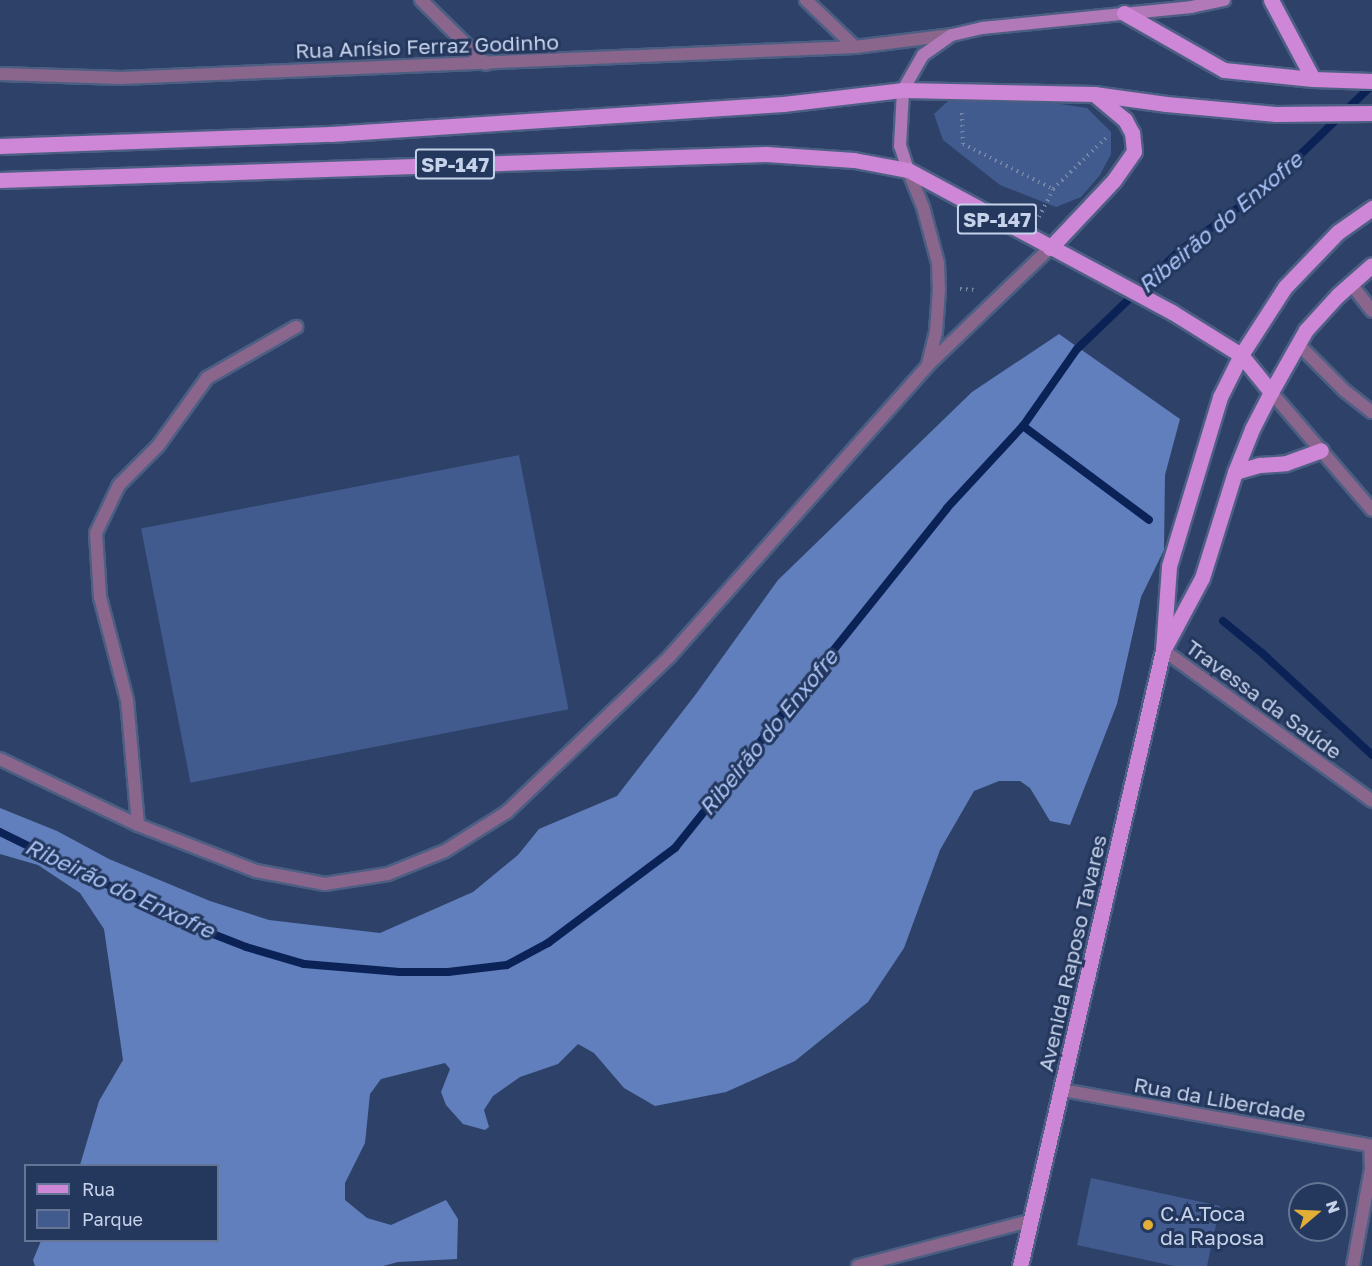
<!DOCTYPE html>
<html>
<head>
<meta charset="utf-8">
<style>
	body { margin:0 }
	#map { position:relative; width:1372px; height:1266px; overflow:hidden; background:#2e4269; font-family:"Golos Text",sans-serif }
	div>[style] { position:absolute }
	[style*='--x'] { left:calc(var(--x)*1px); top:calc(var(--y)*1px); width:calc(var(--w)*1px); rotate:calc(var(--a)*1deg) }
	.green>* { inset:0; background:#415b8f; transform-origin:0 0 }
	.forest>* { inset:0; background:#607fbc }
	.stream>* { height:8px; margin:-4px; padding:0 4px; transform-origin:4px; border-radius:4px; background:#0b2257 }
	.path>* { height:4px; margin-top:-2px; transform-origin:0; background:repeating-linear-gradient(90deg,#7686a6 0 1.5px,transparent 0 6px) }
	.roads { filter:drop-shadow(2px 0 #4c5f83) drop-shadow(-2px 0 #4c5f83) drop-shadow(0 2px #4c5f83) drop-shadow(0 -2px #4c5f83) }
	.service>* { height:12px; margin:-6px; padding:0 6px; transform-origin:6px; border-radius:6px; background:#8a668d }
	.minor>* { height:12px; margin:-6px; padding:0 6px; transform-origin:6px; border-radius:6px; background:#8a668d }
	.tertiary>* { height:12px; margin:-6px; padding:0 6px; transform-origin:6px; border-radius:6px; background:#8a668d }
	.secondary>* { height:12px; margin:-6px; padding:0 6px; transform-origin:6px; border-radius:6px; background:#b179b7 }
	.primary>* { height:15px; margin:-7.5px; padding:0 7.5px; transform-origin:7.5px; border-radius:7.5px; background:#ce86d6 }
	.dots>* { width:16px; height:16px; translate:-50% -50%; box-sizing:border-box; border:3px solid #24375d; border-radius:50% }
	span { translate:-50% -50%; white-space:nowrap; text-align:center; line-height:1.15; -webkit-text-stroke:6px #24375d; paint-order:stroke }
	.shield-label span { padding:2px 4px; background:#24375d; border:2px solid; border-radius:4px; -webkit-text-stroke-width:0 }
	.shield-label { font-size:20px; color:#c6d2ea; font-weight:700 }
	.street-label { font-size:21px; color:#c6d2ea }
	.poi-label { font-size:21px; color:#c6d2ea }
	.left { translate:0 -50%; text-align:left }
	.water-label { font-size:22px; color:#aac4f8; font-style:italic }
	.legend { position:absolute; left:24px; top:1164px; width:195px; height:78px; box-sizing:border-box; background:#24375d; border:2px solid #657595; margin:0; padding:8px 10px; list-style:none; font-size:18px; color:#c6d2ea }
	.legend li { display:flex; align-items:center; gap:12px; height:30px }
	.legend b { width:30px; border:2px solid #657595 }
	.north { position:absolute; left:1288px; top:1182px; width:60px; height:60px; box-sizing:border-box; background:#24375d; border:2px solid #657595; border-radius:50%; rotate:71deg; font-size:16px; font-weight:700; line-height:24px; text-align:center; color:#c6d2ea }
	.north::after { content:''; display:block; margin:auto; width:21px; height:27px; background:#e3ae35; clip-path:polygon(50% 0,100% 100%,50% 72%,0 100%) }
</style>
</head>
<body>
<div id="map">
	<div class="green">
		<i style="clip-path:polygon(949px 100px,1041px 101px,1087px 108px,1111px 132px,1111px 154px,1100px 175px,1081px 197px,1056px 207px,1000px 185px,943px 140px,934px 114px)"></i>
		<i style="left:519px;top:455px;width:259px;height:385px;rotate:79deg"></i>
		<i style="clip-path:polygon(1091px 1178px,1220px 1206px,1207px 1266px,1174px 1266px,1077px 1245px)"></i>
	</div>
	<div class="forest">
		<i style="clip-path:polygon(1059px 334px,1180px 419px,1165px 475px,1164px 550px,1141px 597px,1117px 704px,1070px 825px,1050px 821px,1030px 788px,1020px 781px,999px 781px,974px 791px,940px 850px,904px 948px,868px 1002px,795px 1061px,726px 1092px,655px 1106px,624px 1088px,594px 1053px,578px 1044px,558px 1064px,520px 1077px,493px 1096px,484px 1110px,489px 1127px,485px 1130px,463px 1124px,446px 1105px,441px 1092px,450px 1069px,445px 1063px,381px 1079px,370px 1094px,365px 1143px,345px 1183px,345px 1200px,367px 1218px,391px 1225px,446px 1200px,458px 1219px,457px 1259px,398px 1262px,383px 1266px,35px 1266px,33px 1260px,41px 1241px,218px 1240px,218px 1166px,80px 1165px,99px 1101px,123px 1060px,104px 929px,80px 893px,38px 865px,0 854px,0 808px,57px 831px,109px 859px,210px 901px,269px 920px,380px 933px,473px 892px,518px 855px,539px 829px,617px 796px,696px 694px,778px 580px,972px 392px)"></i>
	</div>
	<div class="stream">
		<i style="--x:1023;--y:426;--w:157;--a:36.7"></i>
		<i style="--x:1223;--y:621;--w:50;--a:39.4"></i>
		<i style="--x:1262;--y:653;--w:150;--a:42.8"></i>
		<i style="--x:0;--y:832;--w:212;--a:26.1"></i>
		<i style="--x:190;--y:925;--w:60;--a:21.4"></i>
		<i style="--x:246;--y:947;--w:60;--a:16.3"></i>
		<i style="--x:304;--y:964;--w:96;--a:4.8"></i>
		<i style="--x:400;--y:972;--w:48;--a:0"></i>
		<i style="--x:448;--y:972;--w:59;--a:-6.8"></i>
		<i style="--x:507;--y:965;--w:47;--a:-28.2"></i>
		<i style="--x:548;--y:943;--w:159;--a:-36.8"></i>
		<i style="--x:675;--y:848;--w:435;--a:-51.3"></i>
		<i style="--x:947;--y:508;--w:112;--a:-47.2"></i>
		<i style="--x:1023;--y:426;--w:94;--a:-55"></i>
		<i style="--x:1077;--y:349;--w:139;--a:-43.8"></i>
		<i style="--x:1177;--y:253;--w:116;--a:-36.6"></i>
		<i style="--x:1270;--y:184;--w:142;--a:-44.1"></i>
	</div>
	<div class="path">
		<i style="--x:962;--y:113;--w:31;--a:88"></i>
		<i style="--x:963;--y:144;--w:101;--a:26.6"></i>
		<i style="--x:1039;--y:217;--w:31;--a:-63"></i>
		<i style="--x:1053;--y:189;--w:78;--a:-44"></i>
		<i style="--x:960;--y:289;--w:16;--a:4"></i>
	</div>
	<div class="roads">
		<div class="service">
			<i style="--x:1351;--y:284;--w:34;--a:52"></i>
			<i style="--x:1298;--y:344;--w:66;--a:45"></i>
			<i style="--x:1345;--y:391;--w:34;--a:38"></i>
			<i style="--x:138;--y:825;--w:125;--a:-95"></i>
			<i style="--x:127;--y:700;--w:106;--a:-104.7"></i>
			<i style="--x:100;--y:597;--w:64;--a:-93.6"></i>
			<i style="--x:96;--y:533;--w:53;--a:-64.4"></i>
			<i style="--x:119;--y:485;--w:55;--a:-45"></i>
			<i style="--x:158;--y:446;--w:84;--a:-54.2"></i>
			<i style="--x:207;--y:378;--w:103;--a:-29.8"></i>
		</div>
		<div class="minor">
			<i style="--x:421;--y:0;--w:91;--a:44.6"></i>
			<i style="--x:806;--y:0;--w:68;--a:43.8"></i>
			<i style="--x:855;--y:47;--w:98;--a:-7.1"></i>
			<i style="--x:0;--y:74;--w:121;--a:1.9"></i>
			<i style="--x:121;--y:78;--w:735;--a:-2.42"></i>
			<i style="--x:1163;--y:650;--w:258;--a:35.8"></i>
			<i style="--x:1062;--y:1090;--w:315;--a:10.2"></i>
			<i style="--x:858;--y:1266;--w:178;--a:-14.7"></i>
			<i style="--x:1353;--y:1266;--w:99;--a:-79.5"></i>
			<i style="--x:1371;--y:1169;--w:23;--a:-92"></i>
		</div>
		<div class="tertiary">
			<i style="--x:908;--y:170;--w:40;--a:68"></i>
			<i style="--x:923;--y:207;--w:58;--a:75"></i>
			<i style="--x:938;--y:263;--w:26;--a:88"></i>
			<i style="--x:939;--y:289;--w:43;--a:94"></i>
			<i style="--x:936;--y:332;--w:33;--a:104"></i>
			<i style="--x:1271;--y:392;--w:155;--a:49.4"></i>
			<i style="--x:0;--y:759;--w:153;--a:25.6"></i>
			<i style="--x:138;--y:825;--w:127;--a:21.3"></i>
			<i style="--x:256;--y:871;--w:70;--a:10.7"></i>
			<i style="--x:325;--y:884;--w:64;--a:-9"></i>
			<i style="--x:388;--y:874;--w:61;--a:-22"></i>
			<i style="--x:445;--y:851;--w:73;--a:-32.2"></i>
			<i style="--x:507;--y:812;--w:226;--a:-43.7"></i>
			<i style="--x:670;--y:656;--w:389;--a:-48.4"></i>
			<i style="--x:928;--y:365;--w:169;--a:-43.8"></i>
		</div>
		<div class="secondary">
			<i style="--x:908;--y:170;--w:25;--a:-108"></i>
			<i style="--x:900;--y:146;--w:56;--a:-86.9"></i>
			<i style="--x:903;--y:90;--w:40;--a:-60.3"></i>
			<i style="--x:923;--y:55;--w:35;--a:-35"></i>
			<i style="--x:952;--y:35;--w:31;--a:-13"></i>
			<i style="--x:982;--y:28;--w:210;--a:-5.7"></i>
			<i style="--x:1191;--y:7;--w:34;--a:-12"></i>
		</div>
		<div class="primary">
			<i style="--x:1271;--y:0;--w:89;--a:62"></i>
			<i style="--x:1124;--y:13;--w:115;--a:29.7"></i>
			<i style="--x:1224;--y:70;--w:89;--a:5.8"></i>
			<i style="--x:1313;--y:79;--w:59;--a:1.9"></i>
			<i style="--x:0;--y:146;--w:331;--a:-2.1"></i>
			<i style="--x:331;--y:134;--w:453;--a:-3.8"></i>
			<i style="--x:783;--y:104;--w:121;--a:-6.7"></i>
			<i style="--x:903;--y:90;--w:191;--a:1.2"></i>
			<i style="--x:1094;--y:94;--w:73;--a:7.9"></i>
			<i style="--x:1166;--y:104;--w:110;--a:5.2"></i>
			<i style="--x:1276;--y:114;--w:96;--a:-0.6"></i>
			<i style="--x:0;--y:180;--w:766;--a:-1.94"></i>
			<i style="--x:766;--y:154;--w:88;--a:3.9"></i>
			<i style="--x:854;--y:160;--w:55;--a:10.5"></i>
			<i style="--x:908;--y:170;--w:300;--a:28.3"></i>
			<i style="--x:1172;--y:312;--w:81;--a:31.9"></i>
			<i style="--x:1241;--y:355;--w:48;--a:51"></i>
			<i style="--x:1050;--y:248;--w:93;--a:-46.7"></i>
			<i style="--x:1114;--y:180;--w:35;--a:-55"></i>
			<i style="--x:1134;--y:151;--w:18;--a:-96"></i>
			<i style="--x:1132;--y:133;--w:15;--a:-118"></i>
			<i style="--x:1125;--y:120;--w:40;--a:-140"></i>
			<i style="--x:1235;--y:472;--w:26;--a:-16"></i>
			<i style="--x:1260;--y:465;--w:26;--a:-4"></i>
			<i style="--x:1286;--y:463;--w:37;--a:-20"></i>
			<i style="--x:1166;--y:645;--w:76;--a:-61.8"></i>
			<i style="--x:1202;--y:578;--w:111;--a:-72.7"></i>
			<i style="--x:1235;--y:472;--w:46;--a:-68.4"></i>
			<i style="--x:1252;--y:429;--w:42;--a:-62.8"></i>
			<i style="--x:1271;--y:392;--w:71;--a:-60.6"></i>
			<i style="--x:1306;--y:330;--w:47;--a:-47.6"></i>
			<i style="--x:1338;--y:295;--w:45;--a:-41.4"></i>
			<i style="--x:1020;--y:1266;--w:632;--a:-76.93"></i>
			<i style="--x:1163;--y:650;--w:84;--a:-85.9"></i>
			<i style="--x:1169;--y:566;--w:177;--a:-73.2"></i>
			<i style="--x:1220;--y:397;--w:47;--a:-63.4"></i>
			<i style="--x:1241;--y:355;--w:81;--a:-57.1"></i>
			<i style="--x:1285;--y:287;--w:76;--a:-46.1"></i>
			<i style="--x:1338;--y:232;--w:42;--a:-35.2"></i>
		</div>
	</div>
	<div class="dots">
		<i style="left:1148px;top:1225px;background:#e3ae35"></i>
	</div>
	<div class="shield-label">
		<span style="left:455px;top:164px">SP-147</span>
		<span style="left:997px;top:219px">SP-147</span>
	</div>
	<div class="street-label">
		<span style="left:427px;top:46px;rotate:-2deg">Rua Anísio Ferraz Godinho</span>
		<span style="left:1264px;top:699px;rotate:36deg">Travessa da Saúde</span>
		<span style="left:1072px;top:953px;rotate:-77deg">Avenida Raposo Tavares</span>
		<span style="left:1220px;top:1099px;rotate:10deg">Rua da Liberdade</span>
	</div>
	<div class="poi-label">
		<span class="left" style="left:1160px;top:1225px">C.A.Toca<br>da Raposa</span>
	</div>
	<div class="water-label">
		<span style="left:1220px;top:222px;rotate:-40deg">Ribeirão do Enxofre</span>
		<span style="left:768px;top:732px;rotate:-51deg">Ribeirão do Enxofre</span>
		<span style="left:120px;top:888px;rotate:25deg">Ribeirão do Enxofre</span>
	</div>
	<ul class="legend">
	<li><b style="height:8px;background:#ce86d6"></b>Rua</li>
	<li><b style="height:16px;background:#415b8f"></b>Parque</li>
	</ul>
	<div class="north">N</div>
</div>
</body>
</html>
